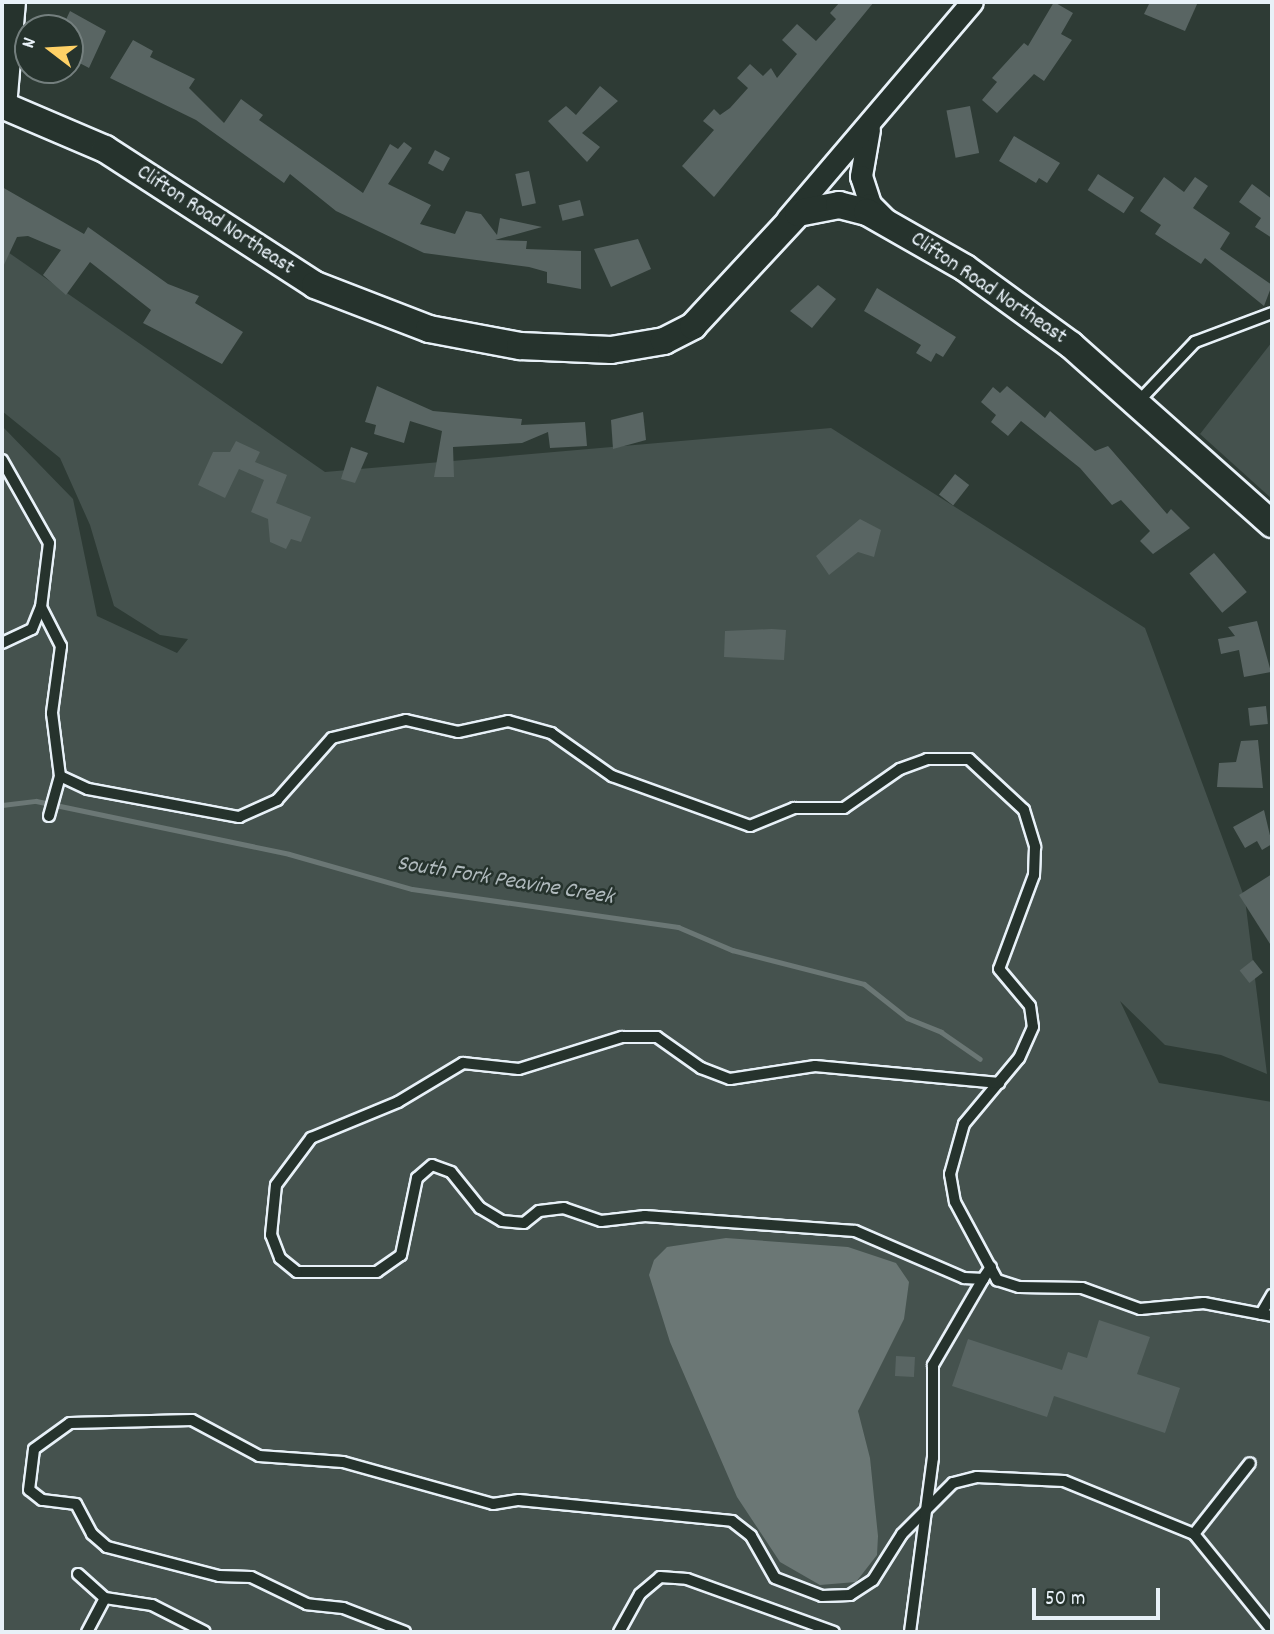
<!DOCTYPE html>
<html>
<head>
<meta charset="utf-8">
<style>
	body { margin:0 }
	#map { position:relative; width:1274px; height:1634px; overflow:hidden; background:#2e3b35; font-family:Dekko,sans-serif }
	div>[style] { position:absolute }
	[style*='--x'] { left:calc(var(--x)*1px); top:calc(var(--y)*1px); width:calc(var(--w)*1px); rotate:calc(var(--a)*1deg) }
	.green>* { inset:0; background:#45524e }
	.water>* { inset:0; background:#6b7775 }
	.stream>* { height:5px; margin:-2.5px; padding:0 2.5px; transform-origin:2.5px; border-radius:2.5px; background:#6b7775 }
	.building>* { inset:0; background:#596563; transform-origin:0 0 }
	.roads { filter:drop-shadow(2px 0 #e8f1f8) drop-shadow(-2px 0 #e8f1f8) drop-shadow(0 2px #e8f1f8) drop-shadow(0 -2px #e8f1f8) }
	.service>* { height:10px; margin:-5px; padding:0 5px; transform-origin:5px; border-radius:5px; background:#26332d }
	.minor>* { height:21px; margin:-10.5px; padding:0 10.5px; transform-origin:10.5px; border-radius:10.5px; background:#26332d }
	.tertiary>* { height:26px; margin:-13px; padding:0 13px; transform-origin:13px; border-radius:13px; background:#26332d }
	span { translate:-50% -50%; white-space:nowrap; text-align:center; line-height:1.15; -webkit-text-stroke:5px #26332d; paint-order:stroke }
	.street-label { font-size:21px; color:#e8f1f8 }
	.water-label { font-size:23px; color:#b0babd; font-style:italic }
	.frame { position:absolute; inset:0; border:4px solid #e8f1f8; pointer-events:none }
	.north { position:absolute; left:14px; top:14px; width:70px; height:70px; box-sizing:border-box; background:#26332d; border:2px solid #747f7e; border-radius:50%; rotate:287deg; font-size:19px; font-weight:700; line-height:28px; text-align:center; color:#e8f1f8 }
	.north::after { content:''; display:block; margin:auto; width:24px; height:32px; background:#ffd166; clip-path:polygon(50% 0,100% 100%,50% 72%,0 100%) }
	.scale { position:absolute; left:1032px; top:1588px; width:128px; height:32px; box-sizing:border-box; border:4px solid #e8f1f8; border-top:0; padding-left:9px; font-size:21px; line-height:24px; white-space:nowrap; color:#e8f1f8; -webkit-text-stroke:5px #26332d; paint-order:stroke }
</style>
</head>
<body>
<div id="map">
	<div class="green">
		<i style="clip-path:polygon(2px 248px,325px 472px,831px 428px,1145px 628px,1245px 899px,1267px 1074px,1221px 1055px,1165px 1045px,1120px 1001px,1159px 1083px,1272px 1102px,1272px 1632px,2px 1632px,2px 426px,73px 499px,97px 616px,177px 653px,188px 639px,160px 635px,114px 606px,90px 525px,60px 458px,2px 411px)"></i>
		<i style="clip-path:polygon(1272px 342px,1272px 499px,1200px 434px)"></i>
	</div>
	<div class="water">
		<i style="clip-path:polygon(726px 1238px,848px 1247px,896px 1263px,909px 1282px,904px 1319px,858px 1411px,870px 1458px,878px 1536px,877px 1555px,856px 1582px,820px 1585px,780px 1562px,737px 1497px,670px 1342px,649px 1275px,654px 1260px,667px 1247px)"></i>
	</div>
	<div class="stream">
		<i style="--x:2;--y:805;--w:34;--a:-7"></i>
		<i style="--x:36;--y:801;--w:258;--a:11.8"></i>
		<i style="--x:289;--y:854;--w:128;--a:15.9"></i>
		<i style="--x:412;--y:889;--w:269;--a:8.1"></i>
		<i style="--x:678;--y:927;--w:59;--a:23.1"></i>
		<i style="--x:732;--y:950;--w:136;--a:14.4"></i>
		<i style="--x:864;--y:984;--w:55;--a:38.3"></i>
		<i style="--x:907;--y:1018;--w:37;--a:22"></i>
		<i style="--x:941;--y:1032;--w:47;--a:34.7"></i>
	</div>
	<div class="building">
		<i style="clip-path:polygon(840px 2px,874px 2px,714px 197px,682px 166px,714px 130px,703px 121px,714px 109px,720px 115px,730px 108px,748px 88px,737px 78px,750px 64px,763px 76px,771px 68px,777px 78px,797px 54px,782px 40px,797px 24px,816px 41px,836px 19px,830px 13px)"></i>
		<i style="clip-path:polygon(1054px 2px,1073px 13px,1061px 34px,1072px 40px,1044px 81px,1034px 74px,997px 113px,982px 100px,997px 82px,992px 78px,1024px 43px,1028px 46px)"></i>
		<i style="clip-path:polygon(1150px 2px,1198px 2px,1185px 31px,1144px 14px)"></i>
		<i style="clip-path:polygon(70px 11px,106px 31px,89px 68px,70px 58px,70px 28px,63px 26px)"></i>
		<i style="clip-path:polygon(133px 40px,153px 51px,150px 57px,195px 79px,189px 88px,224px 123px,241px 99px,263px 115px,259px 120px,363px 193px,390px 144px,398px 149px,404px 142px,412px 148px,388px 184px,431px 205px,420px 224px,455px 234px,466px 211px,481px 214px,497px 235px,500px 218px,542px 227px,495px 240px,527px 241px,526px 249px,581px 251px,581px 289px,547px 283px,547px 272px,529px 267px,424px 253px,336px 211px,290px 174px,284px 183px,196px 120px,110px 78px)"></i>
		<i style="clip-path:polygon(600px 86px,618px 101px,582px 133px,600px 147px,587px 162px,548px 121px,566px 106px,576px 115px)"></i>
		<i style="left:970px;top:106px;width:48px;height:24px;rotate:79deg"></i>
		<i style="clip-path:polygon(1014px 136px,1060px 163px,1047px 183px,1039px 178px,1036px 183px,999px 161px)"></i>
		<i style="left:435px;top:150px;width:17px;height:15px;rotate:28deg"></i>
		<i style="left:529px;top:171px;width:33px;height:14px;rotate:78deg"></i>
		<i style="left:1098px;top:174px;width:43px;height:19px;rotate:33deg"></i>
		<i style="clip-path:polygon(1164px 177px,1184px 192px,1195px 177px,1208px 186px,1193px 208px,1230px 233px,1220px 249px,1272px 285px,1264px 306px,1205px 258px,1201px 264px,1155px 234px,1161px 225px,1140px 211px)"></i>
		<i style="clip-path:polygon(1252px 184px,1272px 199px,1272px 238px,1255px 227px,1261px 218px,1239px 202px)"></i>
		<i style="clip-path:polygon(2px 187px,84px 234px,88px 227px,168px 284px,199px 296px,195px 303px,243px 332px,222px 364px,143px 323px,151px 310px,90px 262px,66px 295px,43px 275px,61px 250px,28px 236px,17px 237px,2px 269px)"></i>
		<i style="left:580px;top:200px;width:16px;height:22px;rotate:76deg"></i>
		<i style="clip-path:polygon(638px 239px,651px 269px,611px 287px,594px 249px)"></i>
		<i style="clip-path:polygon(818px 285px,836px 299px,812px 328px,790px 311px)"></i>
		<i style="clip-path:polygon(877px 288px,956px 337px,943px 357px,936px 353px,931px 362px,916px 353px,921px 345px,864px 311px)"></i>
		<i style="clip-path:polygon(377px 386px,433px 411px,522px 419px,521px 425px,585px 422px,587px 446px,550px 448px,548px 432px,522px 443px,453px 447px,454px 477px,434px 477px,442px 431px,410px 421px,404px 443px,374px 434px,376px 425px,365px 422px)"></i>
		<i style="clip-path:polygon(1007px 386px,1045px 418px,1050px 411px,1095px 451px,1108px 446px,1167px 514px,1171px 509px,1190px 528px,1153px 554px,1140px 541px,1150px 531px,1121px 500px,1112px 505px,1080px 468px,1021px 421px,1008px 436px,991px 422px,996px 415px,981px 402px,993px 387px,1000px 393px)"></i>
		<i style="clip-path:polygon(643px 412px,646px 440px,613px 449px,611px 420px)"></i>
		<i style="clip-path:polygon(236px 441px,260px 452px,255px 462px,287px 475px,276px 503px,311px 517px,301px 542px,291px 539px,286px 549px,270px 542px,268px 519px,251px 512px,264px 480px,239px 469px,225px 498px,198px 485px,213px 452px,230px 452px)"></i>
		<i style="clip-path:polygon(351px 447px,368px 453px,355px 483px,341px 479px)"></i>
		<i style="left:955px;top:474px;width:18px;height:26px;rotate:38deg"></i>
		<i style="clip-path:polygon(860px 519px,881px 530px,874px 557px,858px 552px,829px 575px,816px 556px)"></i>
		<i style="left:1214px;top:553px;width:51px;height:32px;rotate:50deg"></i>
		<i style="clip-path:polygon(1257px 621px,1271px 672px,1244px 677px,1239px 650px,1221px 654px,1218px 639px,1235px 636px,1228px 627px)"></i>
		<i style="clip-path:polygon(772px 629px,786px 630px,784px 660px,724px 657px,725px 631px)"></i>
		<i style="left:1266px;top:706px;width:18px;height:18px;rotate:84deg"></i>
		<i style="clip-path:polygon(1258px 740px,1263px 788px,1217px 787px,1219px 763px,1236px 762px,1241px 741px)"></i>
		<i style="clip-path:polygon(1264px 810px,1272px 844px,1262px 850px,1257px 841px,1245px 848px,1233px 827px)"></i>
		<i style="clip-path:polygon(1272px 874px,1272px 947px,1239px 895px)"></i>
		<i style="left:1253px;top:960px;width:16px;height:17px;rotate:52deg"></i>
		<i style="clip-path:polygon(1099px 1320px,1150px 1337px,1137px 1374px,1180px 1388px,1165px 1433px,1054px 1396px,1047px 1417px,952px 1386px,968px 1339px,1062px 1370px,1068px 1352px,1087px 1358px)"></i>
		<i style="left:896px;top:1356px;width:19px;height:20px;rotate:3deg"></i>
	</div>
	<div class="roads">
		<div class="service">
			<i style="--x:1138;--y:402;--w:83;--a:-46.5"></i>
			<i style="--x:1195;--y:342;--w:82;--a:-20.6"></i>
			<i style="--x:2;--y:460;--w:95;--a:60.5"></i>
			<i style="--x:49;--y:543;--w:64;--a:97.1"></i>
			<i style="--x:41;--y:607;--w:44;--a:62.9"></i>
			<i style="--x:61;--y:646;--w:68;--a:97.7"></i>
			<i style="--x:52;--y:713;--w:64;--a:82.8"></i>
			<i style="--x:60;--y:776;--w:31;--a:25"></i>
			<i style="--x:88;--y:789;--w:154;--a:10.5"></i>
			<i style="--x:239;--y:817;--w:42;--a:-24.1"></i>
			<i style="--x:277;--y:800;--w:83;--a:-48.4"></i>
			<i style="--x:332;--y:738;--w:76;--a:-13.7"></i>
			<i style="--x:406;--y:720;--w:53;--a:13"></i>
			<i style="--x:458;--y:732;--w:51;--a:-12.4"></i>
			<i style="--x:508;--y:721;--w:45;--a:15.6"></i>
			<i style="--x:551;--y:733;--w:75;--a:35.2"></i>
			<i style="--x:612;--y:776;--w:147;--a:19.9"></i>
			<i style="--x:750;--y:826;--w:48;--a:-22.2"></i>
			<i style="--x:794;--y:808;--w:50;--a:0"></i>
			<i style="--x:844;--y:808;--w:68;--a:-34.9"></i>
			<i style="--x:900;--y:769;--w:29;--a:-20"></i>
			<i style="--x:927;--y:759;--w:42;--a:0"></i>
			<i style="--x:969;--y:759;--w:75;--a:42.8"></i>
			<i style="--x:1024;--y:810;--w:39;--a:73"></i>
			<i style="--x:1035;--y:847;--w:28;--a:92"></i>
			<i style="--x:1034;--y:875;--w:100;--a:110.4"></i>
			<i style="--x:999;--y:969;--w:48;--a:50"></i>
			<i style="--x:1030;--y:1006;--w:21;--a:82"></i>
			<i style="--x:1033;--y:1027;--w:34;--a:114"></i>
			<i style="--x:1019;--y:1058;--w:86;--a:129.8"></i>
			<i style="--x:964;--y:1124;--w:52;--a:105.6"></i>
			<i style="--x:950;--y:1174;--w:28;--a:80"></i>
			<i style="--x:955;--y:1202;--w:89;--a:61.7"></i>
			<i style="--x:997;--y:1280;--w:23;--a:18"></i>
			<i style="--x:1019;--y:1287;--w:63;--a:0.9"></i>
			<i style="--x:1082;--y:1288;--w:62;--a:19.9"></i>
			<i style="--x:1140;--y:1309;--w:64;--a:-5.4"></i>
			<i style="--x:1204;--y:1303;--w:69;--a:10.8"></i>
			<i style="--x:2;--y:643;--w:33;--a:-25"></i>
			<i style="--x:32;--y:629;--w:24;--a:-68"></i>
			<i style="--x:49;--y:816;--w:41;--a:-74.6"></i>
			<i style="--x:991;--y:1267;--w:14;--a:124"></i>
			<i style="--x:983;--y:1279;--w:19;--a:-177"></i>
			<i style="--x:964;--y:1278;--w:119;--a:-156.7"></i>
			<i style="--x:855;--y:1231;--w:211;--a:-175.9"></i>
			<i style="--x:645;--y:1216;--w:44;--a:173.5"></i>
			<i style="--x:601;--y:1221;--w:39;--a:-161"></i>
			<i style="--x:564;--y:1208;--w:25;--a:173"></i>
			<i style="--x:539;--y:1211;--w:19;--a:141"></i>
			<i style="--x:524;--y:1223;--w:22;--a:-175"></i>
			<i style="--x:502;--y:1221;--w:26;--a:-149"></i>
			<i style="--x:480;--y:1208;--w:46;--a:-128.9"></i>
			<i style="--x:451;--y:1172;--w:20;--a:-160"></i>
			<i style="--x:432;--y:1165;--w:20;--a:139"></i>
			<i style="--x:417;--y:1178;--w:79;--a:101.7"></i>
			<i style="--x:401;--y:1255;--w:29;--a:145"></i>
			<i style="--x:377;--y:1272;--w:80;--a:180"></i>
			<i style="--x:297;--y:1272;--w:22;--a:-141"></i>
			<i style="--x:280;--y:1258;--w:25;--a:-111"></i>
			<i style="--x:271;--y:1235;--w:50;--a:-84.3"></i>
			<i style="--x:276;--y:1185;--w:59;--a:-53.3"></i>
			<i style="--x:311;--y:1138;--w:94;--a:-22.5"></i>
			<i style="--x:398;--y:1102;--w:76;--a:-31"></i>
			<i style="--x:463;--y:1063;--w:56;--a:6.1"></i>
			<i style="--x:519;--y:1069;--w:108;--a:-17.3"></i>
			<i style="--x:622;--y:1037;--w:35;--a:0"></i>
			<i style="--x:657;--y:1037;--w:54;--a:35.2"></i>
			<i style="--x:701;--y:1068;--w:31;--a:21"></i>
			<i style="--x:730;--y:1079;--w:86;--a:-8.7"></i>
			<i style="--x:815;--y:1066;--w:185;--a:5.3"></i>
			<i style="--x:1261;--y:1314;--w:22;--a:-60"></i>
			<i style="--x:1194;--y:1534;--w:90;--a:-51.7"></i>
			<i style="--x:78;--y:1574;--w:36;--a:42"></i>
			<i style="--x:87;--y:1632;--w:38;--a:-62"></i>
			<i style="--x:105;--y:1598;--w:48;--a:8.5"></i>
			<i style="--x:152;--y:1605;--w:59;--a:27"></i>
			<i style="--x:405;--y:1632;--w:66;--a:-158.8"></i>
			<i style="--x:343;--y:1608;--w:36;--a:-174"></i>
			<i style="--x:307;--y:1604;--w:62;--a:-154.3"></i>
			<i style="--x:251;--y:1577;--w:32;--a:-178"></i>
			<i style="--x:219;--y:1576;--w:116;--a:-165.5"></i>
			<i style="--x:107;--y:1547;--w:20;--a:-139"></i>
			<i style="--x:92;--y:1534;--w:34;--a:-118"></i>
			<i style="--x:76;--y:1504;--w:34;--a:-173"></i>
			<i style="--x:42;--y:1500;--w:16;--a:-142"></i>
			<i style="--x:29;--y:1490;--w:41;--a:-83"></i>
			<i style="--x:34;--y:1449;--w:44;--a:-35.8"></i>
			<i style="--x:70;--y:1423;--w:122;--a:-1.4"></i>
			<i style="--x:192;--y:1420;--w:76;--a:28.2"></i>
			<i style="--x:259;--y:1456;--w:84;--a:4.1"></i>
			<i style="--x:343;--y:1462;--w:156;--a:15.6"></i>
			<i style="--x:493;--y:1504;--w:26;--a:-9"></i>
			<i style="--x:519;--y:1500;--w:214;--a:5.6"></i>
			<i style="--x:732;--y:1521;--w:24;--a:38"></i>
			<i style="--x:751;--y:1536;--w:48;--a:60.3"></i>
			<i style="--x:775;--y:1578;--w:50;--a:21"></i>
			<i style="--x:822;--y:1596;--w:28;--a:-2"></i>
			<i style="--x:850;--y:1595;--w:27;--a:-33"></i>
			<i style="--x:873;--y:1580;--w:54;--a:-57.8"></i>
			<i style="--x:902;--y:1534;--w:72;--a:-45"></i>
			<i style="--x:953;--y:1483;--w:25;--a:-14"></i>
			<i style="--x:977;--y:1477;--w:87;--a:2.6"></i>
			<i style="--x:1064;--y:1481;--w:140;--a:22.2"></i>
			<i style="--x:1194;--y:1534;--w:124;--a:50.9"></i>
			<i style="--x:619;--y:1632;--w:43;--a:-61.1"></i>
			<i style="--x:640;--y:1594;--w:26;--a:-40"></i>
			<i style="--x:660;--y:1577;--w:27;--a:4"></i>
			<i style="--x:687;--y:1579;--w:156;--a:19.8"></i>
			<i style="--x:910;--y:1632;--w:176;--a:-82.5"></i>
			<i style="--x:933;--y:1458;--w:93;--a:-90"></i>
			<i style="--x:933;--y:1365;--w:99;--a:-59.8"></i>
		</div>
		<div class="minor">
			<i style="--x:5;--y:106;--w:104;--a:-85.1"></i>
			<i style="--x:869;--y:129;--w:48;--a:99.7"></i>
			<i style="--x:861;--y:176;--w:29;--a:72"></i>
			<i style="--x:870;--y:204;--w:23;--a:45"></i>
			<i style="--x:787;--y:219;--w:285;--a:-49.6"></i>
		</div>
		<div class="tertiary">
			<i style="--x:2;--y:105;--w:112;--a:23.1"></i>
			<i style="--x:105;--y:149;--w:250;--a:32.9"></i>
			<i style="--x:315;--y:285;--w:122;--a:21.1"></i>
			<i style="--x:429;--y:329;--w:93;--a:10.6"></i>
			<i style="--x:520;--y:346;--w:91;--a:2.5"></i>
			<i style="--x:611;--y:350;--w:54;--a:-9.6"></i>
			<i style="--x:664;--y:341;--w:33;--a:-27"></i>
			<i style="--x:693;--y:326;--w:154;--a:-47.1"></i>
			<i style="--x:798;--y:213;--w:42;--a:-11"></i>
			<i style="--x:839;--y:205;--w:29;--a:14"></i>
			<i style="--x:867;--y:212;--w:113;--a:29.7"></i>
			<i style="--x:965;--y:268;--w:131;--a:36"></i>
			<i style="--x:1071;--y:345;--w:269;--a:41.7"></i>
		</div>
	</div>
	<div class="street-label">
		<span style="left:215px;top:221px;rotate:33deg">Clifton Road Northeast</span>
		<span style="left:988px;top:289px;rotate:34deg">Clifton Road Northeast</span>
	</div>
	<div class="water-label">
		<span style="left:505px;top:882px;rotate:9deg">South Fork Peavine Creek</span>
	</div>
	<div class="frame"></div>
	<div class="north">N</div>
	<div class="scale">50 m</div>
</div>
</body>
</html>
